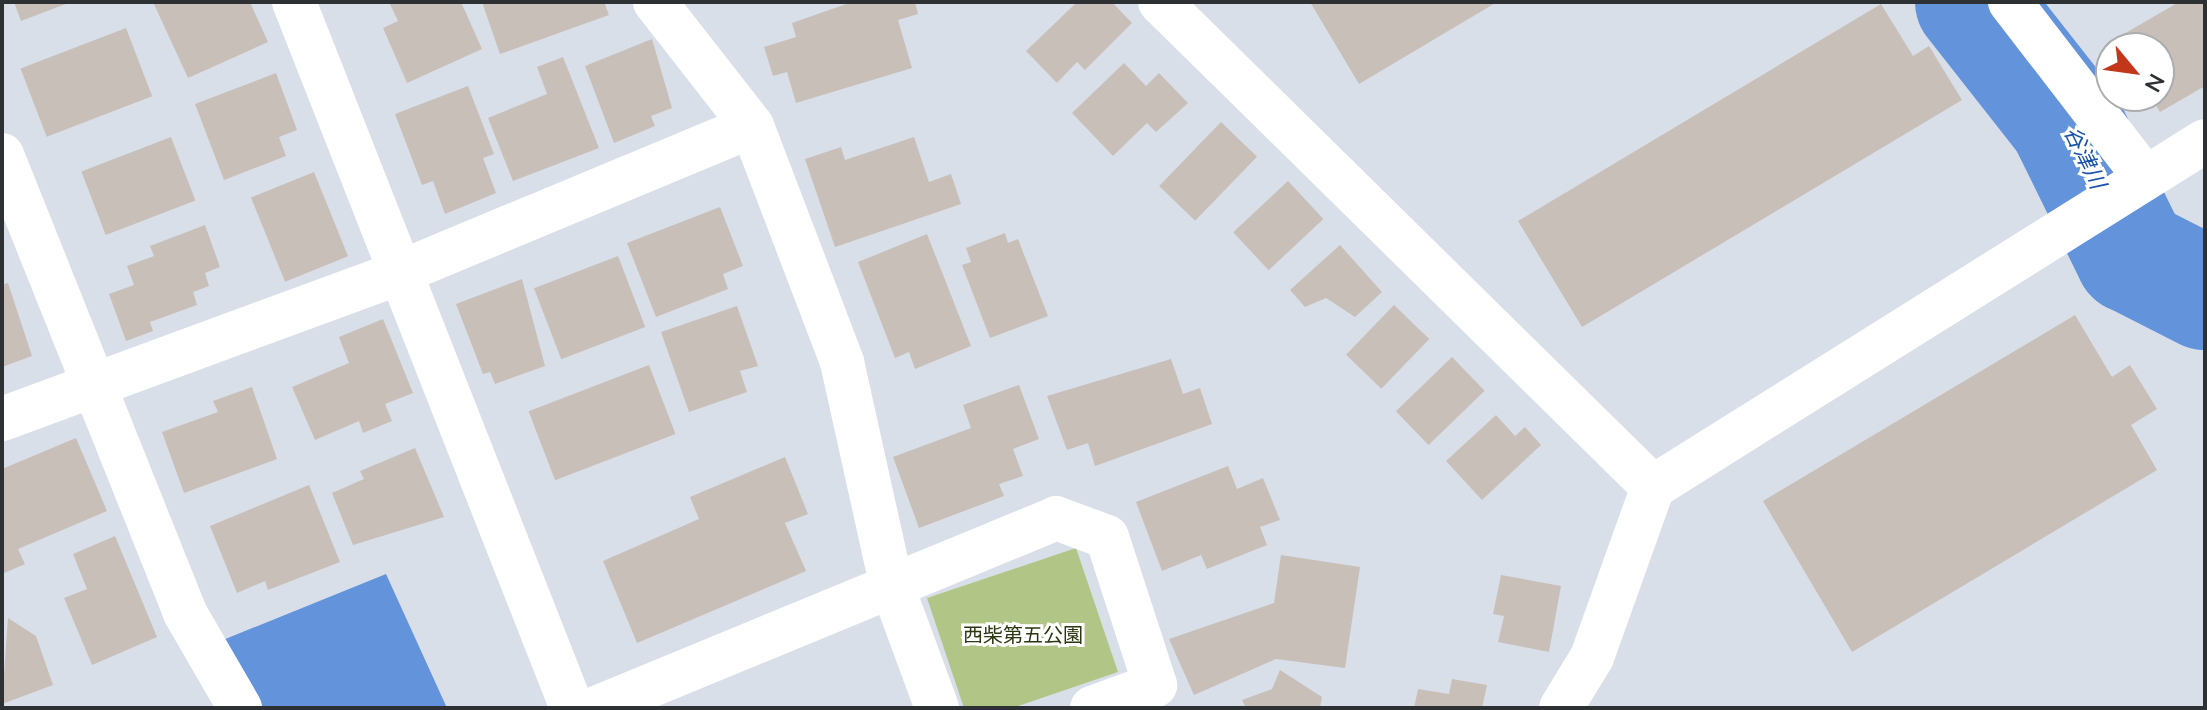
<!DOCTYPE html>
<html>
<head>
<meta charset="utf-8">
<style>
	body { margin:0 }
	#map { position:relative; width:2207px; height:710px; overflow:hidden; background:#d9dfe8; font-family:"Nunito Sans","Noto Sans JP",sans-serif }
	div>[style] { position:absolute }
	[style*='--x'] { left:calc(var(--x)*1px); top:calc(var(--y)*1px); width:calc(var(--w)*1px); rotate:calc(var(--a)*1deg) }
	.green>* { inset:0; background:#b1c686 }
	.water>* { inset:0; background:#6293db }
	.river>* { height:114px; margin:-57px; padding:0 57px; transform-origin:57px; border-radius:57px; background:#6293db }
	.building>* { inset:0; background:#c8bfb8; transform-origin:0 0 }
	.street>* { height:44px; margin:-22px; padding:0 22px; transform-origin:22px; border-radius:22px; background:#fff }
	span { translate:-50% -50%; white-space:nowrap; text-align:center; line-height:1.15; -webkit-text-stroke:6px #fff; paint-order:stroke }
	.park-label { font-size:20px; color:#2b3711 }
	.water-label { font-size:22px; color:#1753a9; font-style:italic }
	.frame { position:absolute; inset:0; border:4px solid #2e3134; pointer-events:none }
	.north { position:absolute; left:2095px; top:32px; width:80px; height:80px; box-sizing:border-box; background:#fff; border:2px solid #abadae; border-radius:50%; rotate:119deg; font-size:22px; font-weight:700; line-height:32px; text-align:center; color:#2e3134 }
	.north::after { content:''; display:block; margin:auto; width:28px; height:36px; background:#c2371a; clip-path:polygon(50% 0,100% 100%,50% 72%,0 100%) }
</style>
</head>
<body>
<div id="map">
	<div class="green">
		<i style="clip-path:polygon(1076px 548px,1118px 672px,1012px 708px,964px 708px,927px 598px)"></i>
	</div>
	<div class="water">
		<i style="clip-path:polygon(386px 574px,447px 708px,261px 708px,218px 642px)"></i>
	</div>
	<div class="river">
		<i style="--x:1972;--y:2;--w:150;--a:51.8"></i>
		<i style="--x:2065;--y:120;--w:152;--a:63.8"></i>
		<i style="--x:2132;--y:256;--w:82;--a:26.9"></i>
	</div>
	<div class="building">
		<i style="clip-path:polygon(14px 2px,71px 2px,21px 21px)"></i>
		<i style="clip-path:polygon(153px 2px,250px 2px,268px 42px,188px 78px)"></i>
		<i style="clip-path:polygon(389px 2px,461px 2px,482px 49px,407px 83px,383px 28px,398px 21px)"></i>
		<i style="clip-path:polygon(482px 2px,604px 2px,609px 15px,500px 54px)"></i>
		<i style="clip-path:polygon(852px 2px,915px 2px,918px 14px,898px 20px,912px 68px,796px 103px,787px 72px,773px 76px,764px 47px,796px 37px,792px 23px)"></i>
		<i style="clip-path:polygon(1077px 2px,1112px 2px,1132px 23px,1085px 70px,1077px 62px,1057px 83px,1026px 51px)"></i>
		<i style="clip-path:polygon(1310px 2px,1497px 2px,1359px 84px)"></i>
		<i style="clip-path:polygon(2179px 2px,2205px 2px,2205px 86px,2160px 112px,2154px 102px,2136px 112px,2127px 96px,2159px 96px,2159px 48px,2129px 48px,2122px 35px)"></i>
		<i style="clip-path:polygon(1881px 4px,1913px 56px,1929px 46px,1962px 100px,1582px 327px,1518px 221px)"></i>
		<i style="left:126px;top:28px;width:73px;height:113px;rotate:69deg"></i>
		<i style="clip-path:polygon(652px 39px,672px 108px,651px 116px,655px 126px,614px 143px,585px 66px)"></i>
		<i style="clip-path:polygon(563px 57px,599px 148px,513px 181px,488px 118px,547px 94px,537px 67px)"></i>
		<i style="clip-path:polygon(1124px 63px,1146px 86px,1159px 73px,1188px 103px,1156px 132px,1147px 123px,1113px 156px,1072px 113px)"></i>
		<i style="clip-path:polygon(276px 73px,297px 130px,279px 137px,286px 156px,224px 180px,195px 104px)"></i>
		<i style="clip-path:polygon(468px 86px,494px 154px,483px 158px,496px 193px,445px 214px,433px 181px,422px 185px,395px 114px)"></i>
		<i style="left:1221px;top:122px;width:50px;height:89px;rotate:44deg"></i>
		<i style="left:171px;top:137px;width:68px;height:96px;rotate:69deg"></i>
		<i style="clip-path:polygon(914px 137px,929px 182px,951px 174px,961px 204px,835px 247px,805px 159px,841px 147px,845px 160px)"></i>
		<i style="left:314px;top:172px;width:91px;height:68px;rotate:68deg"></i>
		<i style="left:1288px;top:181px;width:52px;height:75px;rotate:47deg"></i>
		<i style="clip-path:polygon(720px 207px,743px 266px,723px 274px,728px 289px,656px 317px,627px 243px)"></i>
		<i style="clip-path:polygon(205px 225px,220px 267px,205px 273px,209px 286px,193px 292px,197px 305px,150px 322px,153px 331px,126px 341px,109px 294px,134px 285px,127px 266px,154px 256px,150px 246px)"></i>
		<i style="clip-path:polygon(1005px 233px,1008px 243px,1018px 239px,1048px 316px,990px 338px,962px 265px,971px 262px,966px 248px)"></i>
		<i style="clip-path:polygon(927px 234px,971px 346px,915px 369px,909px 352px,895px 358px,858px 262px)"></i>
		<i style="clip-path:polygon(1340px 245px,1382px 292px,1355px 317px,1326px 298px,1305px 307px,1290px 290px)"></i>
		<i style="left:618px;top:256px;width:76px;height:90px;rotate:69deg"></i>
		<i style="clip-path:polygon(522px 279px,545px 366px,495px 384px,490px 372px,483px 374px,456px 304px)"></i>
		<i style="clip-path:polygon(8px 283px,32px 356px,2px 367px,2px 285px)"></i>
		<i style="left:1394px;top:305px;width:49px;height:69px;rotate:44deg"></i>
		<i style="clip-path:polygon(737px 306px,758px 366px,740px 371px,747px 392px,689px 412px,661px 332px)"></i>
		<i style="clip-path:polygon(2075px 315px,2112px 377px,2130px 365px,2157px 409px,2131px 425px,2157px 470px,1852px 652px,1763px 501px)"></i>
		<i style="clip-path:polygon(383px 319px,413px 393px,385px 404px,392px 421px,363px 433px,359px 421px,315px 440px,292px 387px,349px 363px,339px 337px)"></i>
		<i style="left:1452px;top:357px;width:47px;height:78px;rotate:46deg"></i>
		<i style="clip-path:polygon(1171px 359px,1183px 394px,1200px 388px,1212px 424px,1095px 466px,1088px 443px,1067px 450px,1047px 396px)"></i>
		<i style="left:649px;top:365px;width:74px;height:129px;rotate:69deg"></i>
		<i style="clip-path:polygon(1019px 385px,1039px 439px,1013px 449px,1023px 476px,999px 484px,1004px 496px,919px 528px,893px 457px,971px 428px,963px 405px)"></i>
		<i style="clip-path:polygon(252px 387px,277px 459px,184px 493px,162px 432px,218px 412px,213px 401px)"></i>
		<i style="clip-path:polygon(1496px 415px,1515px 436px,1525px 427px,1541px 445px,1482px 500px,1446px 461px)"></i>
		<i style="clip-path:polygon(76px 438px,107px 511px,18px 549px,25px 564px,2px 574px,2px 469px)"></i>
		<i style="clip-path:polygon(415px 448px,444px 517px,353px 545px,332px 493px,364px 479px,360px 471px)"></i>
		<i style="clip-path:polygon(785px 457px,808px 514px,785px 523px,806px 571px,637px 643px,603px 561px,699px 519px,690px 497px)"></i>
		<i style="clip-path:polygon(1228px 466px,1237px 489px,1263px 478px,1280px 520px,1260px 527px,1267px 545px,1207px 569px,1201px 555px,1162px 571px,1136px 502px)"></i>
		<i style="clip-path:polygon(309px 485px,340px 562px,268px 590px,265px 581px,237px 593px,210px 526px)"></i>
		<i style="clip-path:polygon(115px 536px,157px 637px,92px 665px,64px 598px,87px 589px,73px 554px)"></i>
		<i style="clip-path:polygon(1281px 555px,1360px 567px,1345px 668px,1276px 659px,1194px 695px,1169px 639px,1274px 603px)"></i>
		<i style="clip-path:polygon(1501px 575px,1561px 586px,1549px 652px,1498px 642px,1504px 616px,1493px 614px)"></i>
		<i style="clip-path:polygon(8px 618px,36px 636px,53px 685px,2px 704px)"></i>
		<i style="clip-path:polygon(1280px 670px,1322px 697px,1320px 708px,1246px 708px,1242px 700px,1272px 689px)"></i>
		<i style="clip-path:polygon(1452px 679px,1487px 685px,1482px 708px,1414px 708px,1418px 689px,1449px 694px)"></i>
	</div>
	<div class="street">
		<i style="--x:294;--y:2;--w:759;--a:68.51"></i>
		<i style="--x:655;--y:2;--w:157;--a:52"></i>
		<i style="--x:752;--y:126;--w:253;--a:69.1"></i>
		<i style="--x:842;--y:362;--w:226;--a:77.5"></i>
		<i style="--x:891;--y:583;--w:133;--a:69.8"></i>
		<i style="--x:1160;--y:2;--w:692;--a:44.53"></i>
		<i style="--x:2010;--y:2;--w:221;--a:52.4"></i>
		<i style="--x:2;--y:155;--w:493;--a:68.2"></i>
		<i style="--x:185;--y:613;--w:110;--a:59.9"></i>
		<i style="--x:2;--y:419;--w:425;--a:-20.2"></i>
		<i style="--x:401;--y:272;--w:380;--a:-22.6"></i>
		<i style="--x:596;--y:708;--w:498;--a:-22.4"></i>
		<i style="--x:1056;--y:518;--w:54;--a:20.4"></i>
		<i style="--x:1107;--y:537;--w:156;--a:72"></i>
		<i style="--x:1155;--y:685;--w:67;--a:159.9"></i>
		<i style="--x:1561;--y:708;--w:60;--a:-58.7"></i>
		<i style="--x:1592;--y:657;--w:181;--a:-70.3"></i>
		<i style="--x:1653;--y:487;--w:651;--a:-32.08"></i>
	</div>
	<div class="park-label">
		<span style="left:1023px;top:635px">西柴第五公園</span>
	</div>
	<div class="water-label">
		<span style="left:2084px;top:158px;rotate:64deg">谷津川</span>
	</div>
	<div class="frame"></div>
	<div class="north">N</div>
</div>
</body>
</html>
